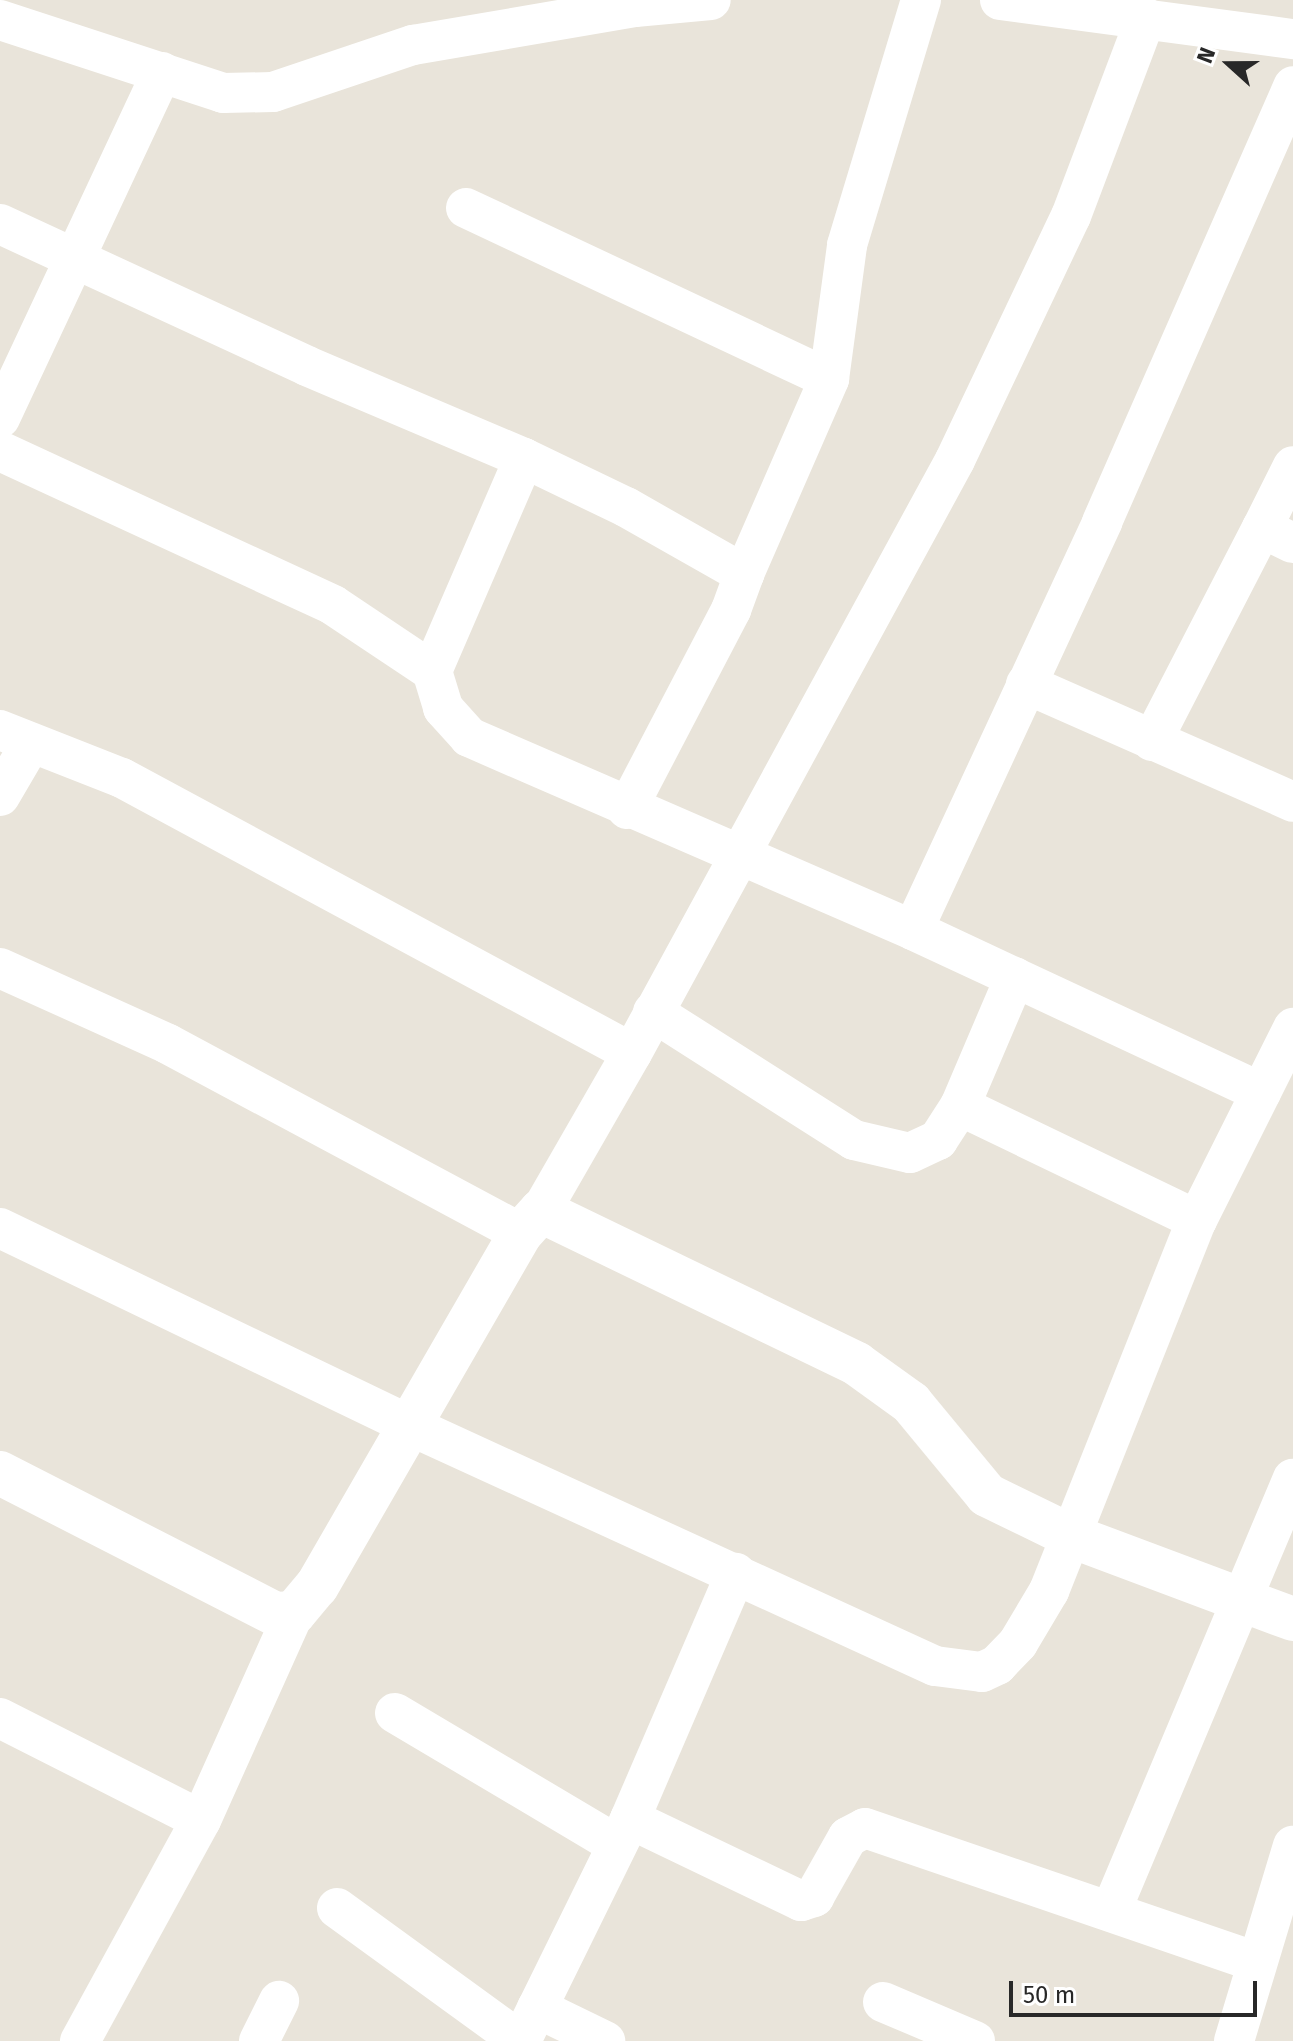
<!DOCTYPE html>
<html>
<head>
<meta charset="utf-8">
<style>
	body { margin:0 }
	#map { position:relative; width:1293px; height:2041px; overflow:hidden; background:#e9e4da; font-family:"Fira Sans",sans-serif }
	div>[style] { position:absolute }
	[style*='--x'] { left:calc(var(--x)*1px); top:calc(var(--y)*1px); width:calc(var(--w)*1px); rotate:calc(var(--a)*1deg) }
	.minor>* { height:40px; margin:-20px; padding:0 20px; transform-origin:20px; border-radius:20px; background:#fff }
	.tertiary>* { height:44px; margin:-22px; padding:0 22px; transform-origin:22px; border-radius:22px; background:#fff }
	span { translate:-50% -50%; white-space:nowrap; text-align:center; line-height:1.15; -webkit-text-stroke:7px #fff; paint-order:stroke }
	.north { position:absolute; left:1189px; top:24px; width:80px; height:80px; -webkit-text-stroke:6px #fff; paint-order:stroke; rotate:291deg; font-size:22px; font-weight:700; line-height:32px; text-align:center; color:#282828 }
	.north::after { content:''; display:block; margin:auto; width:28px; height:36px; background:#282828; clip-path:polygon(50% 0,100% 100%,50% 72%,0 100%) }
	.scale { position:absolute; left:1009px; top:1981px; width:248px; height:36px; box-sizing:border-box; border:4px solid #282828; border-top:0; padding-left:10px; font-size:24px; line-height:28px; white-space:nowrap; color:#282828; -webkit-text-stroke:6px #fff; paint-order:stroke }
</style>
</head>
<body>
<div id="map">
	<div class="minor">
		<i style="--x:1000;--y:0;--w:296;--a:7.6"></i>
		<i style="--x:0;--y:20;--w:235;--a:18.1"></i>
		<i style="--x:223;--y:93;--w:50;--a:-1.1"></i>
		<i style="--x:273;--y:92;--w:148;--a:-18.6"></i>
		<i style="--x:413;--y:45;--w:225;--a:-9.7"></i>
		<i style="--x:635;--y:7;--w:76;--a:-5.3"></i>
		<i style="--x:466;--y:208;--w:401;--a:25.2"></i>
		<i style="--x:0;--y:224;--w:338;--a:24.8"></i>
		<i style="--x:307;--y:366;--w:236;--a:23"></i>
		<i style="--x:0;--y:418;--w:382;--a:-64.9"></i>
		<i style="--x:0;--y:451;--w:367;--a:24.8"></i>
		<i style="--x:333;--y:605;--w:119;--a:33.7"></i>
		<i style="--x:432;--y:671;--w:39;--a:73"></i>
		<i style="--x:443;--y:708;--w:39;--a:48"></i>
		<i style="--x:469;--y:737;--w:484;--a:23.5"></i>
		<i style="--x:913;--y:930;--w:384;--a:25"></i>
		<i style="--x:1262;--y:528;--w:69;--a:-63.4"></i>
		<i style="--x:432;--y:671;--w:232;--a:-66.6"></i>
		<i style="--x:524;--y:458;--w:113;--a:25.7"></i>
		<i style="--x:626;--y:507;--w:136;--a:29.6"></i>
		<i style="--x:744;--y:574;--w:213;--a:-66.4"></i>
		<i style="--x:829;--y:379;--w:135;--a:-82.3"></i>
		<i style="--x:847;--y:245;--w:256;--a:-73.2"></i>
		<i style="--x:1026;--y:684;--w:292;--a:23.8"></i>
		<i style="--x:0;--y:730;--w:131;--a:21.5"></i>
		<i style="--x:122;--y:778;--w:579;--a:28.33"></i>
		<i style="--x:1152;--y:741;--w:240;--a:-62.7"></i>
		<i style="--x:1262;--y:528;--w:34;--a:26"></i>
		<i style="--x:0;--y:796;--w:61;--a:-59.7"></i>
		<i style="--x:627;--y:809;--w:225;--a:-62.4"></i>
		<i style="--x:731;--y:610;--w:38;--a:-70"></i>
		<i style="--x:913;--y:930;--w:450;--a:-65.1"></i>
		<i style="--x:1102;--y:522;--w:476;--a:-66.3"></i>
		<i style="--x:0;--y:968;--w:184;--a:24.3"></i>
		<i style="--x:168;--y:1044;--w:400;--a:28.2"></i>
		<i style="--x:653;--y:1012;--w:238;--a:32.5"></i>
		<i style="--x:854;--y:1140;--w:57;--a:13.1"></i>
		<i style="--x:910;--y:1153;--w:31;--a:-25"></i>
		<i style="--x:938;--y:1140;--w:40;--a:-57.1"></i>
		<i style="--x:960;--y:1106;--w:140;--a:-66.9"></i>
		<i style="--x:960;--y:1106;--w:263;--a:25.7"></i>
		<i style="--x:541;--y:1211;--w:182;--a:-60.1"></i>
		<i style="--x:632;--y:1053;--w:675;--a:-61.42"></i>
		<i style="--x:955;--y:460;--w:270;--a:-64.6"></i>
		<i style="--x:1071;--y:216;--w:212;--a:-69.3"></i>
		<i style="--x:0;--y:1228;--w:458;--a:25.7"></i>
		<i style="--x:413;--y:1427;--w:574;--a:24.6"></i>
		<i style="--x:935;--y:1666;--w:47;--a:7.3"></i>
		<i style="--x:982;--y:1672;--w:17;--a:-25"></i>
		<i style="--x:997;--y:1665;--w:30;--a:-46"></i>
		<i style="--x:1018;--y:1643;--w:61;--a:-59.2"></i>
		<i style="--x:1049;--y:1591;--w:399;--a:-68.3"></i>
		<i style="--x:1197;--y:1220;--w:215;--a:-63.4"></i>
		<i style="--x:395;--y:1713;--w:257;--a:30.7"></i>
		<i style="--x:0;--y:1718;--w:225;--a:26.9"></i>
		<i style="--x:630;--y:1819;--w:190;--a:25.6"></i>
		<i style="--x:801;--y:1901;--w:14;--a:-17"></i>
		<i style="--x:814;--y:1897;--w:69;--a:-60.5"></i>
		<i style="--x:848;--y:1837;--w:19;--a:-28"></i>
		<i style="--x:865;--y:1828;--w:413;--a:18.9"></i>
		<i style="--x:337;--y:1908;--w:226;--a:36"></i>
		<i style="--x:1111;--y:1911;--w:469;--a:-67.2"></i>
		<i style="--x:883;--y:2002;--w:100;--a:23"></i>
		<i style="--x:537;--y:2008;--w:76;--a:25.9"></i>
		<i style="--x:80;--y:2041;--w:252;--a:-61.3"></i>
		<i style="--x:201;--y:1820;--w:227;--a:-65.8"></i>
		<i style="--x:259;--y:2041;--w:45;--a:-63.4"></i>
		<i style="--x:521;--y:2041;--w:247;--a:-63.8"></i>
		<i style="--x:630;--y:1819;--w:268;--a:-66.7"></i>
		<i style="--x:1234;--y:2041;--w:204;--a:-73.2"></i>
	</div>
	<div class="tertiary">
		<i style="--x:0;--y:1473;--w:310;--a:27.1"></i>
		<i style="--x:276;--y:1614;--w:18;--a:-3"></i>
		<i style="--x:294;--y:1613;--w:35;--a:-50"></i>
		<i style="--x:317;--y:1586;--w:408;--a:-60"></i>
		<i style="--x:521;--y:1233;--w:30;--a:-48"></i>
		<i style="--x:541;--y:1211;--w:351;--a:25.8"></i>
		<i style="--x:857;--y:1364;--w:67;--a:35.8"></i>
		<i style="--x:911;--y:1403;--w:119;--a:50.4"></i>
		<i style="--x:987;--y:1495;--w:93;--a:26"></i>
		<i style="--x:1071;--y:1536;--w:237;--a:20.5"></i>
	</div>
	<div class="north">N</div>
	<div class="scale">50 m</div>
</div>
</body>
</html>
